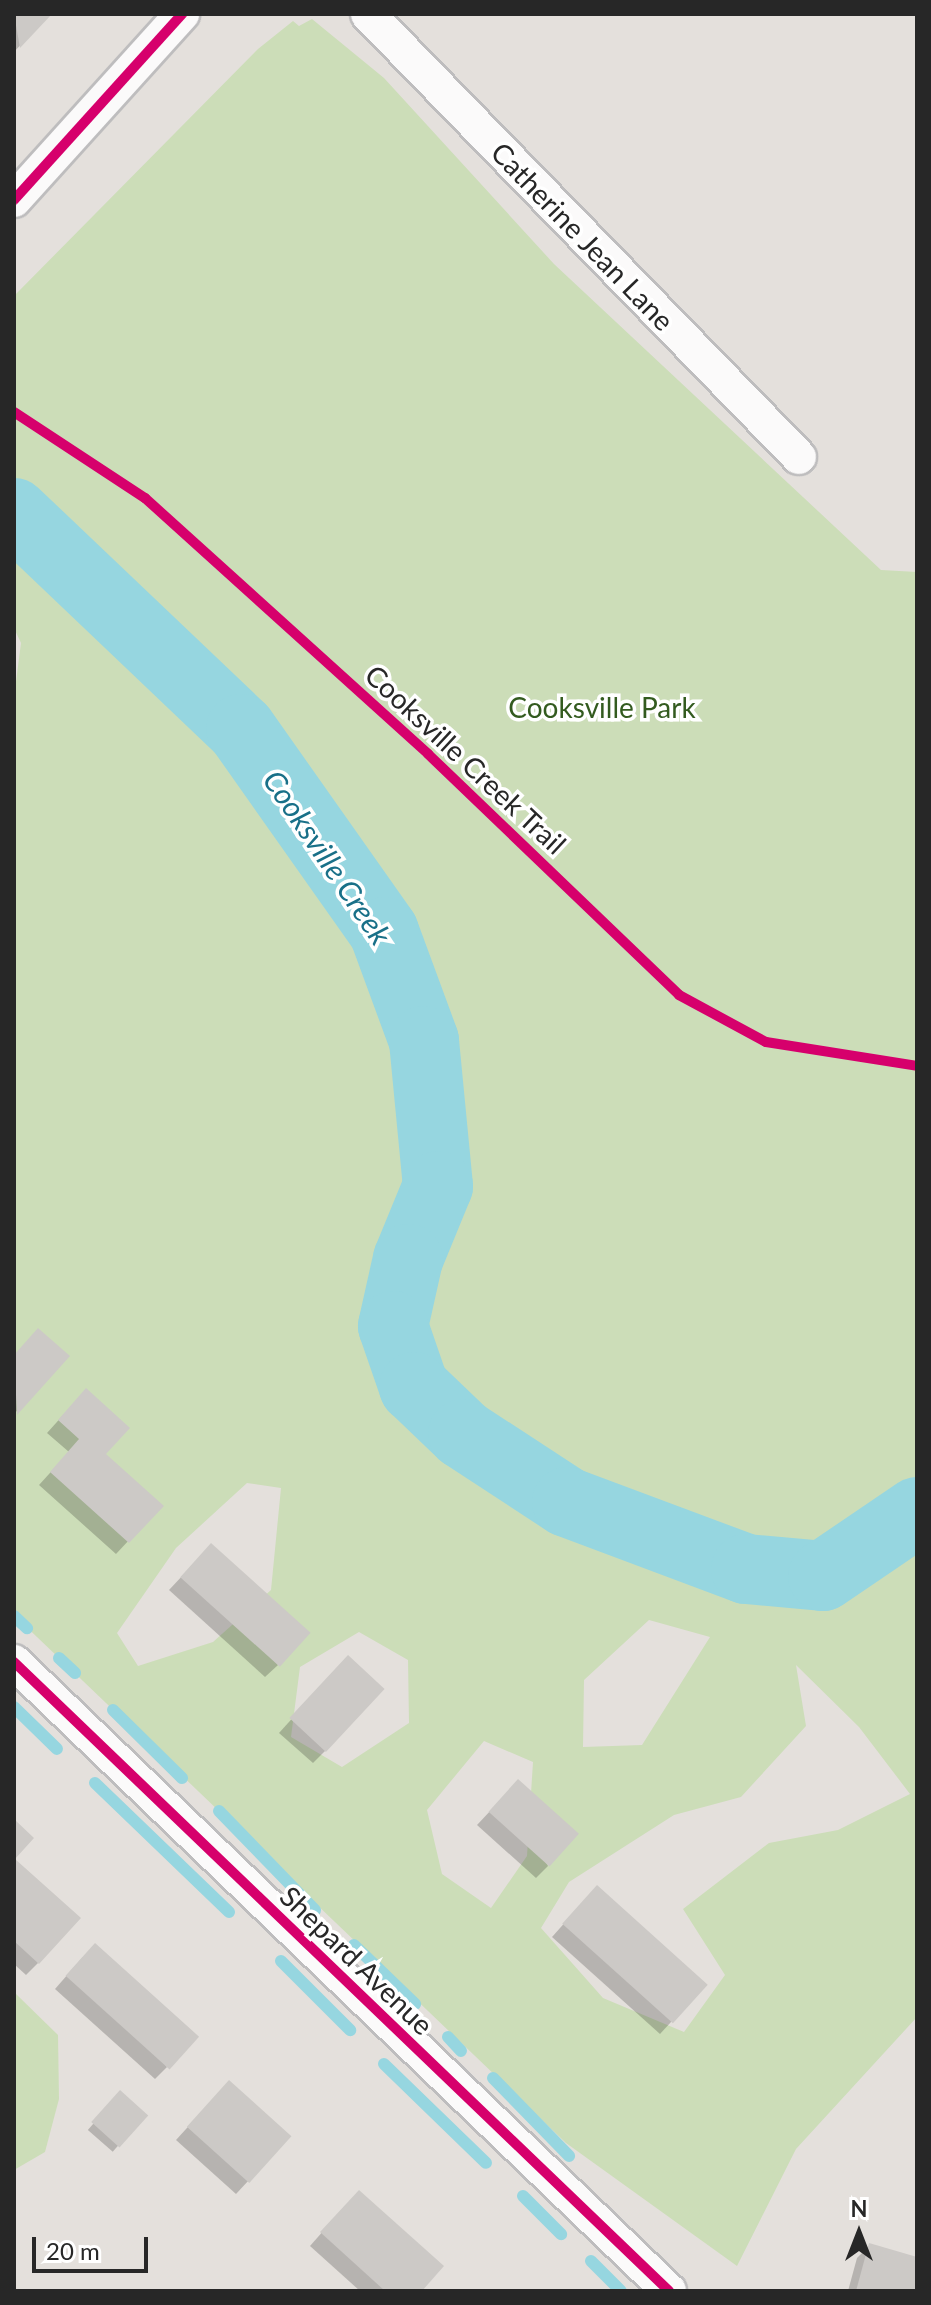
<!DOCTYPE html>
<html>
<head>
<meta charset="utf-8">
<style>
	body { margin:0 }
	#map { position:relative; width:931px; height:2305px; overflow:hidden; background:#e4e0dc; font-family:Lato,sans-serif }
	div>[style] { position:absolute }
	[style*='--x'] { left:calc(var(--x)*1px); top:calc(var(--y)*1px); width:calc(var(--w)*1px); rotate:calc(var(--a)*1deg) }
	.green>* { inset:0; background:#ccddb8 }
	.shadow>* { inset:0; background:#0003; transform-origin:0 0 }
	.stream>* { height:12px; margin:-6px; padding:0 6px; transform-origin:6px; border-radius:6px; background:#96d6e0 }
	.river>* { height:70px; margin:-35px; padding:0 35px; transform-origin:35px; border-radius:35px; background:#96d6e0 }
	.building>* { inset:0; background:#ccc9c6; transform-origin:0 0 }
	.roads { filter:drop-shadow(2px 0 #bebdbe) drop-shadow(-2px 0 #bebdbe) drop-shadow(0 2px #bebdbe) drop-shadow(0 -2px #bebdbe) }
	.minor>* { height:34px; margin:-17px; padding:0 17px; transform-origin:17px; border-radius:17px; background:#fbfafa }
	.cycleway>* { height:10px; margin:-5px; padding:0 5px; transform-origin:5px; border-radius:5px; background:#d6006c }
	span { translate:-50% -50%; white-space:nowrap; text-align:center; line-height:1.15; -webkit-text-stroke:7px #fff; paint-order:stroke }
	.street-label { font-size:28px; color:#272727 }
	.park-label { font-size:28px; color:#335b1f }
	.water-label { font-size:30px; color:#197088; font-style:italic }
	.frame { position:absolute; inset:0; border:16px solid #272727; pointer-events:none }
	.north { position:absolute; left:819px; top:2193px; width:80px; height:80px; -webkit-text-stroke:6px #fff; paint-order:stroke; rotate:0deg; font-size:22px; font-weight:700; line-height:32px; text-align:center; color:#272727 }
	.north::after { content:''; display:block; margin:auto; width:28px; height:36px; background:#272727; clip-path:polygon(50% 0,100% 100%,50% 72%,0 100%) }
	.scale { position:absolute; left:32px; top:2237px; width:116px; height:36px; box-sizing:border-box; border:4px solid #272727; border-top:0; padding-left:10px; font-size:24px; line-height:28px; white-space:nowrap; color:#272727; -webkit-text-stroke:6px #fff; paint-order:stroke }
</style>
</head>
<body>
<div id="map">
	<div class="green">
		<i style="clip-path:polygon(evenodd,312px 19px,384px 78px,554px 264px,881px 570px,917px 572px,917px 2017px,796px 2149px,737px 2266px,566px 2143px,14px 1615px,14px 697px,21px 643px,14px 628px,14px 296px,258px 49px,293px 21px,299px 26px,312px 19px,247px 1483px,281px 1488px,271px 1590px,213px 1642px,138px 1666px,117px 1633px,176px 1548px,247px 1483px,312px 19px,649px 1620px,710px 1637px,642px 1745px,583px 1747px,584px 1680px,649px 1620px,312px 19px,359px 1632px,408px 1660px,409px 1723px,342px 1767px,291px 1737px,300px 1667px,359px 1632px,312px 19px,796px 1665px,859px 1727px,910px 1794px,838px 1830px,769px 1843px,683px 1909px,725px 1975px,684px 2032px,603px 1998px,541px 1928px,569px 1882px,674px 1815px,741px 1797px,806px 1726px,796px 1665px,312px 19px,484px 1741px,533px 1762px,527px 1856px,491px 1908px,442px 1874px,427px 1810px,484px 1741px)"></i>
		<i style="clip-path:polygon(14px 1992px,58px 2035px,59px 2099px,45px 2152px,14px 2170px)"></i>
	</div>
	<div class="shadow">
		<i style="clip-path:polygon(14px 14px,49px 14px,14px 52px)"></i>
		<i style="clip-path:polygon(14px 1356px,67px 1357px,14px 1414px)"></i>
		<i style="clip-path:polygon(74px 1403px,104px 1454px,161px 1506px,116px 1554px,39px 1485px,69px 1452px,47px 1433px)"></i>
		<i style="clip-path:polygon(199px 1558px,278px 1665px,265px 1677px,169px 1590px)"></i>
		<i style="clip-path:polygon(336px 1670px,325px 1751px,313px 1763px,279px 1733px)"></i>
		<i style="clip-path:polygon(506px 1794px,548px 1866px,536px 1878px,477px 1825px)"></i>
		<i style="clip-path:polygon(14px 1860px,38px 1963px,26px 1975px,14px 1964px)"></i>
		<i style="clip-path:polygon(585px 1900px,705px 1985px,660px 2034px,552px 1937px)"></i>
		<i style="clip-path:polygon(83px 1957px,167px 2067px,155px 2079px,55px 1989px)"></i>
		<i style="left:120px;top:2093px;width:33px;height:49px;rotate:41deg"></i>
		<i style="clip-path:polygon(217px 2095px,289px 2137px,236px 2194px,176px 2140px)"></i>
		<i style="clip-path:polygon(347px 2204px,419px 2291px,360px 2291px,310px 2246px)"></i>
		<i style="clip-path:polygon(869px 2246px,917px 2259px,917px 2291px,848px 2291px,857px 2258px)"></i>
	</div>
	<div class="stream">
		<i style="--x:14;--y:1616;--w:18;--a:43"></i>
		<i style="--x:59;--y:1658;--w:22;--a:43"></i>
		<i style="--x:14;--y:1707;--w:60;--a:44.3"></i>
		<i style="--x:113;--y:1710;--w:97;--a:44.6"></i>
		<i style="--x:95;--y:1783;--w:186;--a:43.9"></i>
		<i style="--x:219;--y:1811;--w:138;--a:45.9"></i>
		<i style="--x:354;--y:1945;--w:85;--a:44"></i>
		<i style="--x:281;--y:1961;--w:98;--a:45"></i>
		<i style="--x:448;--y:2037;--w:19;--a:47"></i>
		<i style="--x:384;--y:2064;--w:142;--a:44.1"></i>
		<i style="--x:493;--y:2078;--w:109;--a:45.7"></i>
		<i style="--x:523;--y:2196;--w:54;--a:45"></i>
		<i style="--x:591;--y:2261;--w:42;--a:45"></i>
	</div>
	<div class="river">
		<i style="--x:14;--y:513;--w:313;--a:43.6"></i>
		<i style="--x:241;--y:729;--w:248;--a:54.8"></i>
		<i style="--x:384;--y:932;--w:116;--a:69.8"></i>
		<i style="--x:424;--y:1041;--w:146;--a:84.5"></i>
		<i style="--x:438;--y:1186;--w:79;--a:112.3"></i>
		<i style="--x:408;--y:1259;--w:69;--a:102.6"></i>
		<i style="--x:393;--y:1326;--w:65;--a:71"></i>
		<i style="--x:414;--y:1387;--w:68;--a:43.8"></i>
		<i style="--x:463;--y:1434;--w:124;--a:33.2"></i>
		<i style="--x:567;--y:1502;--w:191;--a:20.5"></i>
		<i style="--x:746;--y:1569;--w:77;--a:5.2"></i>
		<i style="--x:823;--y:1576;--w:114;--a:-34.2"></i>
	</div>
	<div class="building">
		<i style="clip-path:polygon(14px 14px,52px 14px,20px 48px)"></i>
		<i style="clip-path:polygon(38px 1328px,70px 1356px,17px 1415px,14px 1355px)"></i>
		<i style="clip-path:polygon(86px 1388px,130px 1428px,106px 1454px,164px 1506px,129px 1543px,50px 1472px,79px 1439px,58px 1420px)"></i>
		<i style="left:211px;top:1543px;width:134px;height:46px;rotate:42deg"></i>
		<i style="left:348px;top:1655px;width:50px;height:86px;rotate:43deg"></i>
		<i style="left:518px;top:1779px;width:82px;height:44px;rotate:42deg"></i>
		<i style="clip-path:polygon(14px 1819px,34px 1838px,15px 1859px,81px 1918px,39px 1964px,14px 1941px)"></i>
		<i style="left:597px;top:1885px;width:149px;height:52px;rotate:42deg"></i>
		<i style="left:95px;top:1943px;width:140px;height:44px;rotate:42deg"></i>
		<i style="left:229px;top:2080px;width:84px;height:63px;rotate:42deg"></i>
		<i style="left:120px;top:2090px;width:38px;height:43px;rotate:42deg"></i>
		<i style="clip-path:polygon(359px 2190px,444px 2266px,422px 2291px,385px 2291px,320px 2232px)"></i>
		<i style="clip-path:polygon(869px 2243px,917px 2257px,917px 2291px,856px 2291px)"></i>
	</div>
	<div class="roads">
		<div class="minor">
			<i style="--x:368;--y:14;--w:618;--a:45.79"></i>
			<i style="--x:14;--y:200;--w:251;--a:-47.9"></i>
			<i style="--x:14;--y:1662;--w:908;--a:43.84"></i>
		</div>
	</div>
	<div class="cycleway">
		<i style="--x:14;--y:200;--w:251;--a:-47.9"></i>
		<i style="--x:14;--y:412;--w:157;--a:33.3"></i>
		<i style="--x:145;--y:498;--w:382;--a:42.1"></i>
		<i style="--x:428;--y:754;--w:348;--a:43.8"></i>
		<i style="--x:679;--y:995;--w:99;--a:28.4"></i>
		<i style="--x:766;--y:1042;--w:153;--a:9"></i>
		<i style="--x:14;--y:1662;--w:908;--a:43.84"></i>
	</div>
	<div class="street-label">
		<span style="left:583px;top:236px;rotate:46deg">Catherine Jean Lane</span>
		<span style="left:466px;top:759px;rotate:43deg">Cooksville Creek Trail</span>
		<span style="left:357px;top:1960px;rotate:44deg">Shepard Avenue</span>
	</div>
	<div class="park-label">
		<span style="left:602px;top:707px">Cooksville Park</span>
	</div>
	<div class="water-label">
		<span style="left:328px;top:857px;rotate:56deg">Cooksville Creek</span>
	</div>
	<div class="frame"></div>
	<div class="north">N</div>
	<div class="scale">20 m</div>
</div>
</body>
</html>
